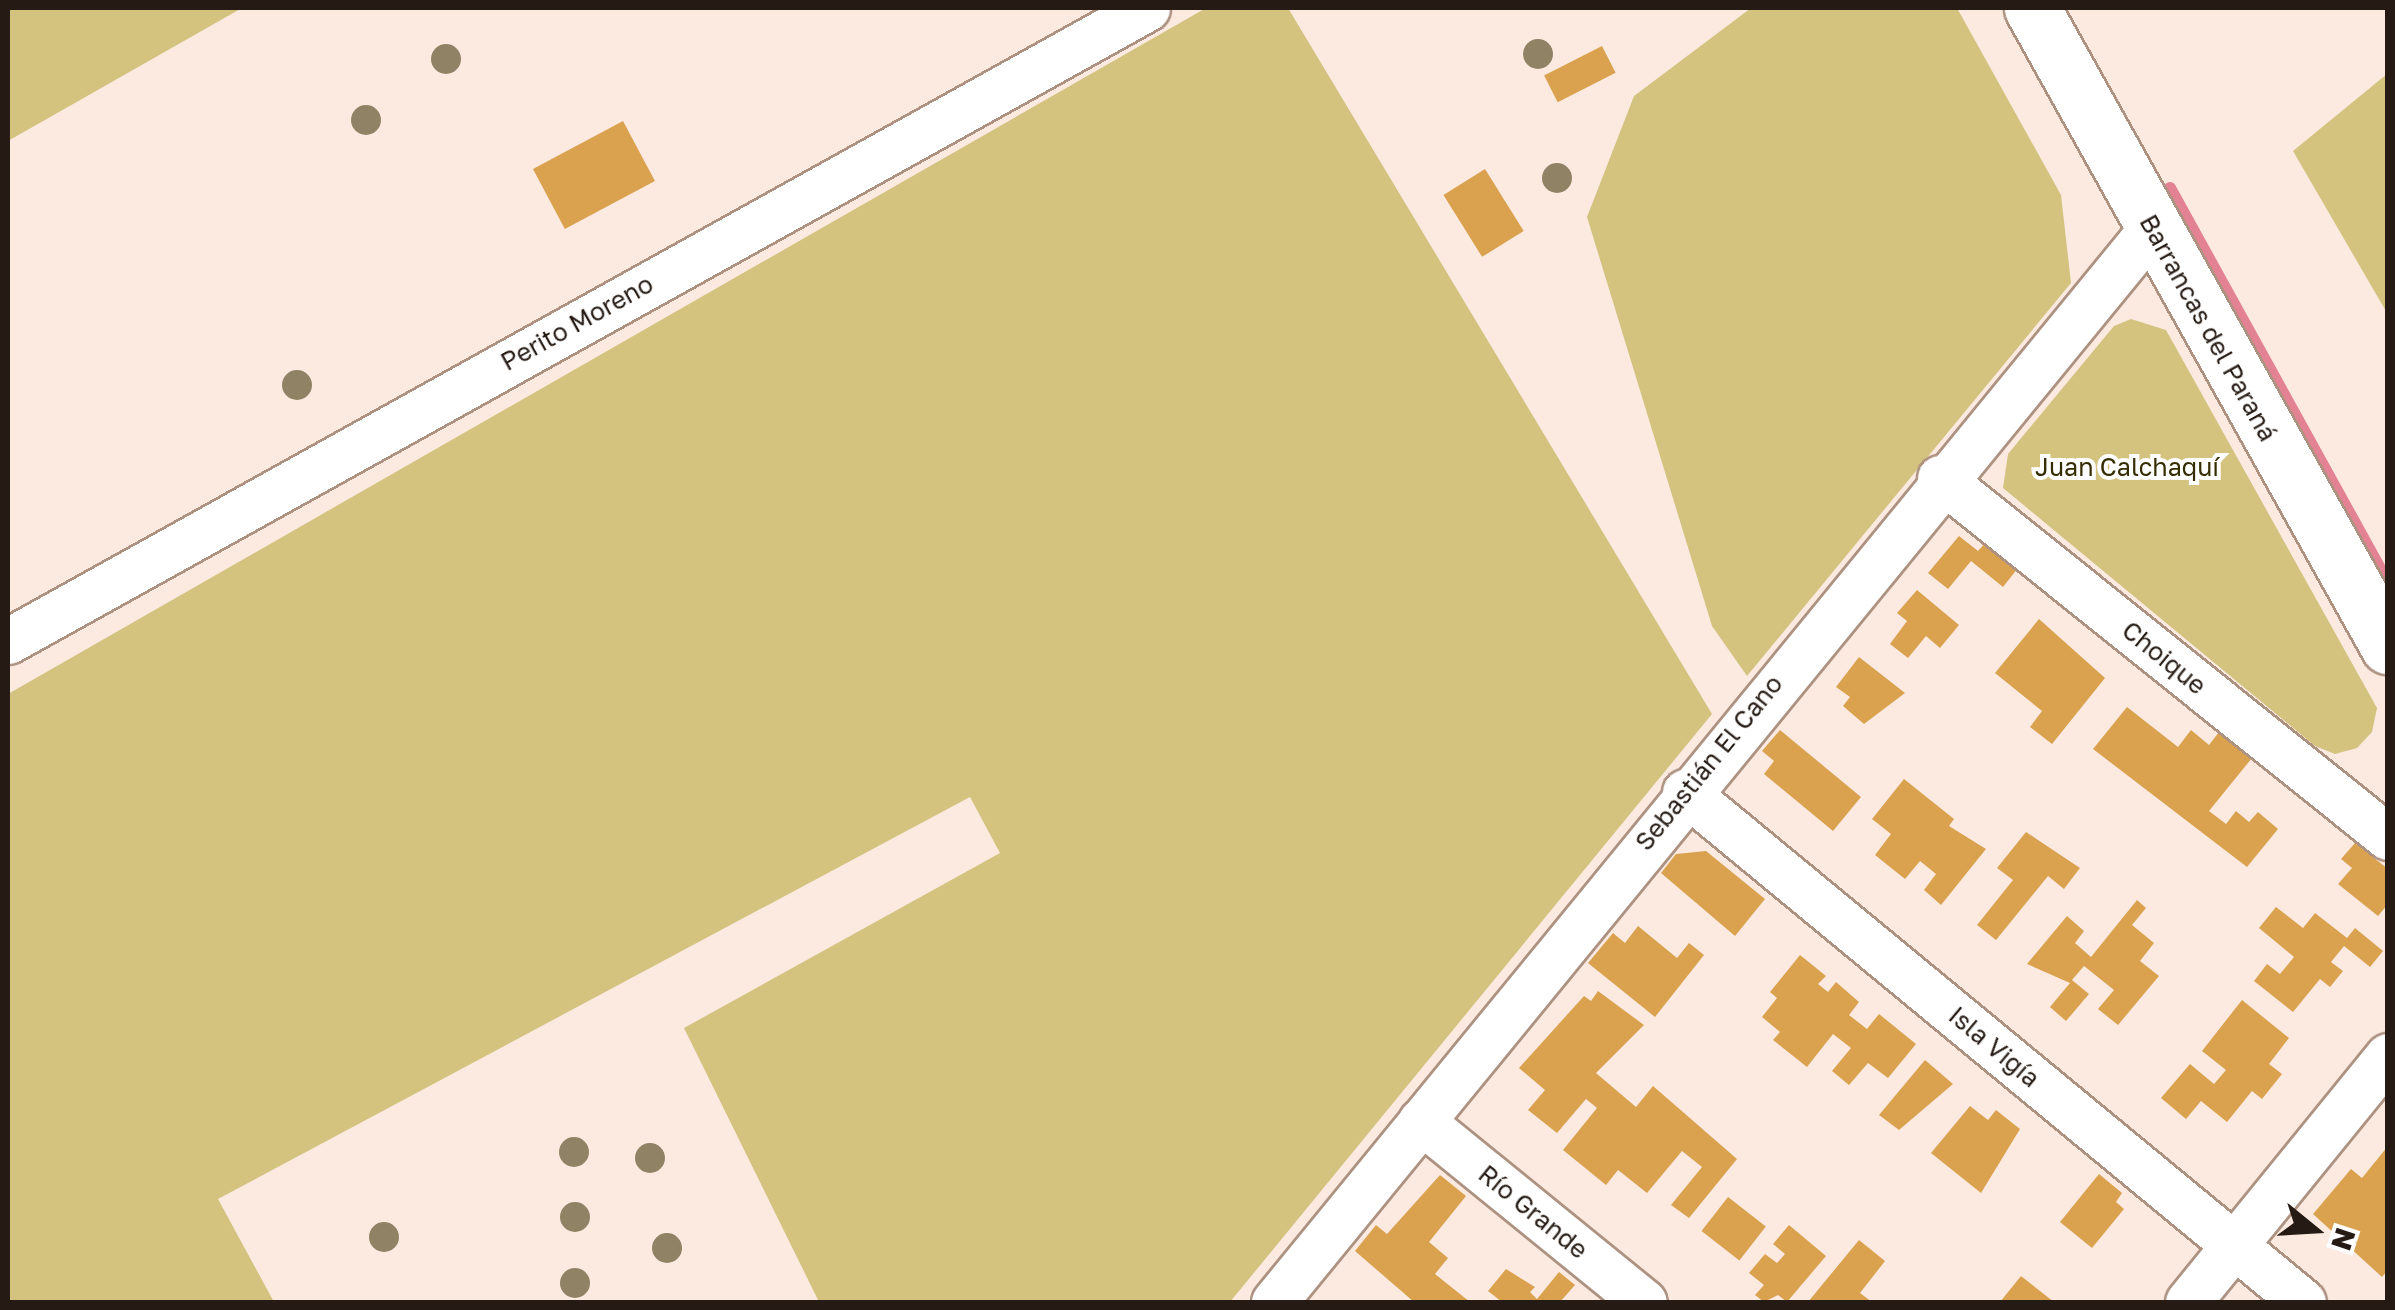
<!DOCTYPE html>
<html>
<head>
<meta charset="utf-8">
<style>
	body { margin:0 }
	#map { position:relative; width:2395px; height:1310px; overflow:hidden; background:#fceae0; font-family:"Golos Text",sans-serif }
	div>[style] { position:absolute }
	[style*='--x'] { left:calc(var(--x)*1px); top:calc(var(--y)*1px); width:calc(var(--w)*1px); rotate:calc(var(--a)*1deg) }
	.green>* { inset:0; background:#d3c37f }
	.stream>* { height:12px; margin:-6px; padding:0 6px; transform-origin:6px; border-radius:6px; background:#e38293 }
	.building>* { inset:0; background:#daa24f; transform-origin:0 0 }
	.roads { filter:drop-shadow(2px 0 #ad9282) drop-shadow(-2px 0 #ad9282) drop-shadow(0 2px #ad9282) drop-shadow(0 -2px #ad9282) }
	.minor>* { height:45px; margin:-22.5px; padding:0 22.5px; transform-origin:22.5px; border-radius:22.5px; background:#fff }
	.tertiary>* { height:55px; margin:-27.5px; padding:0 27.5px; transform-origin:27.5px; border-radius:27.5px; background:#fff }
	.trees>* { width:30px; height:30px; margin:-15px; border-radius:50%; background:#8f8265 }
	span { translate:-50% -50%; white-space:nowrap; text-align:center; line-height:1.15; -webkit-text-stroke:8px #fff; paint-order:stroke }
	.street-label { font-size:25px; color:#251a14 }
	.park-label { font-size:25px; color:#352c01 }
	.frame { position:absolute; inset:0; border:10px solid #251a14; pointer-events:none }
	.north { position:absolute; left:2265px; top:1180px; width:100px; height:100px; -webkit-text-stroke:8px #fff; paint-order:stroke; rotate:108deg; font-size:28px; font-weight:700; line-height:40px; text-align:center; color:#251a14 }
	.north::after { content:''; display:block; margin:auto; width:35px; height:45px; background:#251a14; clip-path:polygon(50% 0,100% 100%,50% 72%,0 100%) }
</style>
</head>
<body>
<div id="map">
	<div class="green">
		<i style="clip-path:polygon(8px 8px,242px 8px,8px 141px)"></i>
		<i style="clip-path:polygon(1206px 8px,1288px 8px,1712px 714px,1230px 1302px,819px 1302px,684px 1028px,1000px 853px,970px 797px,218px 1199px,274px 1302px,8px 1302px,8px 694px)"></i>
		<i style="clip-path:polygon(1751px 8px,1957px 8px,2061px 195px,2071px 283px,1747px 676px,1712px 626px,1587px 217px,1634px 96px)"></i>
		<i style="clip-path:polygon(2387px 74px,2387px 313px,2293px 151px)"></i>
		<i style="clip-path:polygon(2131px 319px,2166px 330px,2377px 708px,2372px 732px,2357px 748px,2335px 754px,2315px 746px,2003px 488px,2008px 454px,2114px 326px)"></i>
	</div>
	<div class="stream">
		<i style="--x:2170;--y:188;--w:451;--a:61.1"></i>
	</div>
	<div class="building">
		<i style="left:1602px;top:46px;width:30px;height:65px;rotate:63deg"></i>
		<i style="left:623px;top:121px;width:68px;height:102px;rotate:62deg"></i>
		<i style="left:1485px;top:169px;width:73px;height:49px;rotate:58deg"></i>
		<i style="clip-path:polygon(1959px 536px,1978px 551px,1986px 542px,2018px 568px,2003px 587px,1971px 561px,1948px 589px,1928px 573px)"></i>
		<i style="clip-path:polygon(1917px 590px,1959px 625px,1940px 648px,1926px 636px,1908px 658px,1890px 644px,1907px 621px,1897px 613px)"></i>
		<i style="clip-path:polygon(2039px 619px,2105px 678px,2052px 744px,2030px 727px,2042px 711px,1995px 673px)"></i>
		<i style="clip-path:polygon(1859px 657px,1905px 693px,1864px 724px,1843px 706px,1850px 697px,1836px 687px)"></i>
		<i style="clip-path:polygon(2127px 707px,2178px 747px,2191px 730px,2209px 745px,2219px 732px,2252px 758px,2209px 811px,2226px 824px,2236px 811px,2249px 822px,2258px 812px,2278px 829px,2247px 867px,2093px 749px)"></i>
		<i style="clip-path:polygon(1780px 730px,1861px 797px,1833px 831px,1764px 774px,1774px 761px,1762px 751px)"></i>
		<i style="clip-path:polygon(1904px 779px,1954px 819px,1949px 826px,1986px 849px,1941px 905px,1924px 890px,1936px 874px,1920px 861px,1905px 879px,1875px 855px,1891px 834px,1872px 819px)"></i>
		<i style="clip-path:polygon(2026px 832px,2080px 868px,2064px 889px,2048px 876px,1996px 940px,1977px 925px,2013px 880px,1997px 868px)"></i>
		<i style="clip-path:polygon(2355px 843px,2388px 869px,2388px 904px,2378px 916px,2338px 884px,2352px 868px,2341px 859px)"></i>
		<i style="clip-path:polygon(1706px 851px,1765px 899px,1735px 936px,1661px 873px,1676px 854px)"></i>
		<i style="clip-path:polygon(2137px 900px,2146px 908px,2132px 925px,2154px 943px,2140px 961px,2159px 976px,2118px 1025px,2098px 1009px,2114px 990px,2084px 966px,2072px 980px,2089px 994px,2066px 1021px,2050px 1007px,2070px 983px,2027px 964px,2067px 916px,2084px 931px,2075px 943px,2091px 957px)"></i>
		<i style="clip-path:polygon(2276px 907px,2303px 928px,2315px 913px,2347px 938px,2355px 928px,2383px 951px,2370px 967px,2344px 946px,2331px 962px,2343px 971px,2330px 987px,2320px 979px,2293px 1012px,2254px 981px,2267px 964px,2280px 974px,2294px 957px,2259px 928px)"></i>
		<i style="clip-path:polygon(1638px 926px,1677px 958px,1689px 943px,1704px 955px,1655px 1017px,1588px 963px,1613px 933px,1625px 943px)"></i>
		<i style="clip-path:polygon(1800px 955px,1826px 976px,1818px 984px,1828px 992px,1836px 982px,1859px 1002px,1849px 1015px,1867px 1029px,1879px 1014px,1916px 1044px,1888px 1078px,1868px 1063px,1849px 1085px,1832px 1071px,1851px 1048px,1833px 1034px,1807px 1067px,1773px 1040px,1780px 1032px,1762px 1017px,1777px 998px,1770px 992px)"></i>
		<i style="clip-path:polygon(1598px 991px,1644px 1025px,1596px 1073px,1636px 1107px,1653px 1086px,1737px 1159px,1689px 1218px,1671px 1205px,1702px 1167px,1682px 1151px,1647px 1193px,1618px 1170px,1606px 1185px,1563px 1150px,1597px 1108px,1586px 1099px,1557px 1133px,1528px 1110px,1545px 1090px,1519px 1068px,1584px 996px,1591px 1001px)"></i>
		<i style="clip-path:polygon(2242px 1000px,2289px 1038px,2269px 1064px,2282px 1074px,2262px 1099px,2252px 1091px,2227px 1122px,2201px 1101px,2186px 1119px,2161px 1098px,2190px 1064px,2214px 1084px,2226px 1070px,2202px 1051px)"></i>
		<i style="clip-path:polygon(1925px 1060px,1953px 1084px,1899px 1130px,1879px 1115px)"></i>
		<i style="clip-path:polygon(1970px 1106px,1988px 1120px,1996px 1110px,2020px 1129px,1981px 1193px,1931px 1153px)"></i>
		<i style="clip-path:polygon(2388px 1146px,2388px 1270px,2382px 1277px,2313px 1214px,2351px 1169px,2362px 1178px)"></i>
		<i style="clip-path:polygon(2099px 1174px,2122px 1193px,2116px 1202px,2124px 1209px,2092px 1248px,2060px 1222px)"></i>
		<i style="clip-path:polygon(1440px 1175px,1466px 1196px,1429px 1242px,1448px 1258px,1435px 1274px,1470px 1302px,1414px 1302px,1355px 1251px,1376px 1225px,1387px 1234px)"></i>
		<i style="left:1728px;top:1197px;width:48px;height:43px;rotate:38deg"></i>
		<i style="clip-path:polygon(1789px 1225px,1826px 1256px,1787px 1302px,1778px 1295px,1764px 1302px,1755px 1295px,1764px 1285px,1749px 1273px,1765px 1254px,1777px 1263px,1785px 1254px,1773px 1244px)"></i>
		<i style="clip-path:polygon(1859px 1240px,1885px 1261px,1860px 1293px,1872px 1302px,1808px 1302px)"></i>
		<i style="clip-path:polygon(1506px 1269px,1535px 1287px,1530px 1292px,1537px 1299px,1559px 1272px,1575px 1285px,1560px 1302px,1502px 1302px,1488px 1291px)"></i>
		<i style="clip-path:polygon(2021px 1276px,2054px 1302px,2000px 1302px)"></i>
	</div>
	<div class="roads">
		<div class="minor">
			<i style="--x:1940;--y:478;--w:574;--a:38.71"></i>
			<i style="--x:8;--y:641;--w:1303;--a:-29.06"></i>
			<i style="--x:1685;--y:792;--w:801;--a:39.53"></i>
			<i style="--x:1421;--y:1121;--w:287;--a:39.1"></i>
			<i style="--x:1274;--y:1302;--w:1387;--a:-50.73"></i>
			<i style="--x:2188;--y:1302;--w:317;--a:-50.9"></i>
		</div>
		<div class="tertiary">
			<i style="--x:2032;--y:8;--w:731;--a:60.84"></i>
		</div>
	</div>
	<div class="trees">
		<i style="left:1538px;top:54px"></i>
		<i style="left:446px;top:59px"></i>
		<i style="left:366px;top:120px"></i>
		<i style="left:1557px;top:178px"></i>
		<i style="left:297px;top:385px"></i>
		<i style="left:574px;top:1152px"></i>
		<i style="left:650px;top:1158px"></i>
		<i style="left:575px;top:1217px"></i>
		<i style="left:384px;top:1237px"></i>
		<i style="left:667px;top:1248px"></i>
		<i style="left:575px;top:1283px"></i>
	</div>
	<div class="street-label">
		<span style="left:577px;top:323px;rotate:-29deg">Perito Moreno</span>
		<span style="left:2208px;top:328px;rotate:61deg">Barrancas del Paraná</span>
		<span style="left:2164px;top:658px;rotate:39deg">Choique</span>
		<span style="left:1709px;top:763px;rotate:-51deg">Sebastián El Cano</span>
		<span style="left:1994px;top:1047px;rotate:40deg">Isla Vigía</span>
		<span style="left:1533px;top:1212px;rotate:39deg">Río Grande</span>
	</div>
	<div class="park-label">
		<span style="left:2127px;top:467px">Juan Calchaquí</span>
	</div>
	<div class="frame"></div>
	<div class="north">N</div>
</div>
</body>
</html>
